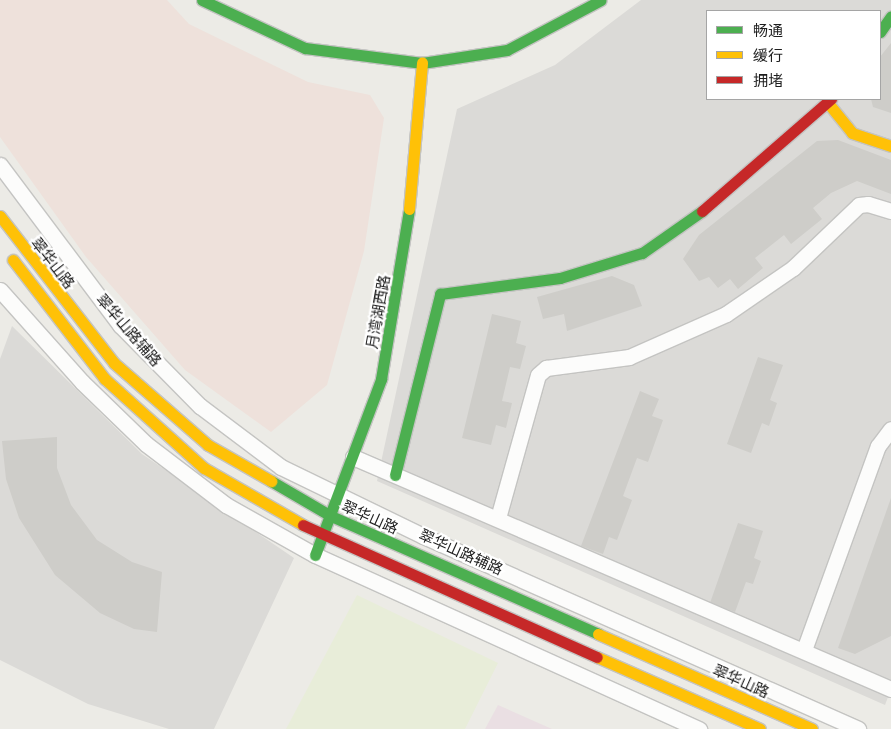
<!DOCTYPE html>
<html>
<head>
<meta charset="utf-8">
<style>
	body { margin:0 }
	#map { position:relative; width:891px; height:729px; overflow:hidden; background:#ecebe6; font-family:Barlow,"Noto Sans SC",sans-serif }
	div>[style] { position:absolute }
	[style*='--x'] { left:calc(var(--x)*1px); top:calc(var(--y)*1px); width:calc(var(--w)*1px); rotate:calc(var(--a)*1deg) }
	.residential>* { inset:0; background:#dbdad7 }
	.commercial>* { inset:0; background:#eee1db }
	.industrial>* { inset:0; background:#eadfe3 }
	.farmland>* { inset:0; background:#e8edd9 }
	.building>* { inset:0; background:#cecdc9 }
	.roads { filter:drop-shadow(1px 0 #c4c4c2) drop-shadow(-1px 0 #c4c4c2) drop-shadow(0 1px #c4c4c2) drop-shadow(0 -1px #c4c4c2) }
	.street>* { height:15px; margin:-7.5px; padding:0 7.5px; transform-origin:7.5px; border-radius:7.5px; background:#fcfcfb }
	.fast>* { height:11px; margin:-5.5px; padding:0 5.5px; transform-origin:5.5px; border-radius:5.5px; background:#4caf50 }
	.slow>* { height:11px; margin:-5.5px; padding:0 5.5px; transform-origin:5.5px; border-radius:5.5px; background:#ffc107 }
	.jam>* { height:11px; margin:-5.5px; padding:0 5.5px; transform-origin:5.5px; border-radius:5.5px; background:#c62828 }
	span { translate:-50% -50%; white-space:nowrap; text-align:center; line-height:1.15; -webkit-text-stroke:4.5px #fff; paint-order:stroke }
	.street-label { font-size:15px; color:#1d1d1d }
	.legend { position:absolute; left:706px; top:10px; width:175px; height:90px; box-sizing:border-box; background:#fff; border:1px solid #a5a5a5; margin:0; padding:6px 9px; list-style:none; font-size:15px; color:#1d1d1d }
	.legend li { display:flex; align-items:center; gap:10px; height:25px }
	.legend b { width:25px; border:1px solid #a5a5a5 }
</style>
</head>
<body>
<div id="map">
	<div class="residential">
		<i style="clip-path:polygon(evenodd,641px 0,891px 0,891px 689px,885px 705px,377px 481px,457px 109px,555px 65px,641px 0,707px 11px,880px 11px,880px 99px,707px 99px,707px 11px)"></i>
		<i style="clip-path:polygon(12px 326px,142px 454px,294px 558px,214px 729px,169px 729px,88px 704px,0 660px,0 359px)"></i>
	</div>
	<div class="commercial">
		<i style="clip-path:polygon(0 0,167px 0,189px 24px,308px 82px,370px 95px,384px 118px,364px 251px,327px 385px,271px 432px,185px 370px,86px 257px,0 137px)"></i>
	</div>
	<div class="industrial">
		<i style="clip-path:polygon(498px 705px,552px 729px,485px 729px)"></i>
	</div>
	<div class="farmland">
		<i style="clip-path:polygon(357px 595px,498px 663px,465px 729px,286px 729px)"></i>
	</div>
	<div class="building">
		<i style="clip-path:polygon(891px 43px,891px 113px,873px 107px,871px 99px,880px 99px,880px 57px)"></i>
		<i style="clip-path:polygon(838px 140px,891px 160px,891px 194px,857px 181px,831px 193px,813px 208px,822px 219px,791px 244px,784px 235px,755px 258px,763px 268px,738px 289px,730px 279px,718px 288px,709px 277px,699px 281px,683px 259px,699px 235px,817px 141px)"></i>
		<i style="clip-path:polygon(612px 276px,634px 285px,642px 306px,567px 331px,564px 314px,543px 319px,537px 297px)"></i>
		<i style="clip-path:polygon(492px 314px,521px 321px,516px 343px,526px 346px,520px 369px,510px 367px,502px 401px,512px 403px,506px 428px,496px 425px,491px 445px,462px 438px)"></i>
		<i style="clip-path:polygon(758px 357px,783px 365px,770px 400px,777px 403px,769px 426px,762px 423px,751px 453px,727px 444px)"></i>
		<i style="clip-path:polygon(640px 391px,659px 399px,652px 416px,663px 420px,648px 462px,637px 458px,623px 496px,632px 500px,617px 540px,609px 537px,603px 554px,581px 546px)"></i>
		<i style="clip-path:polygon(57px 437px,57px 468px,71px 505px,97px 540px,132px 562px,162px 572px,157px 632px,134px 629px,100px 613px,55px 575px,19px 518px,6px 479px,2px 441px)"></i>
		<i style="clip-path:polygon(891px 498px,891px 636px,855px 654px,838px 648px)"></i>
		<i style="clip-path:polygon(738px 523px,763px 531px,754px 558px,761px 561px,753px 584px,746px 582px,735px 612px,710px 603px)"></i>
	</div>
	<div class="roads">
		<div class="street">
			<i style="--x:0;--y:165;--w:200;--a:53.1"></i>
			<i style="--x:120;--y:325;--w:114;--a:45.4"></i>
			<i style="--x:200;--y:406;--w:101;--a:37"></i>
			<i style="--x:281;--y:467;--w:158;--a:25.9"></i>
			<i style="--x:423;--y:536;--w:476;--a:23.9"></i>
			<i style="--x:0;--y:290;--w:123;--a:48.3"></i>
			<i style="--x:82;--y:382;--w:89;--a:44.1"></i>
			<i style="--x:146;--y:444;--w:101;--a:37.3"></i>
			<i style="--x:226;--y:505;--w:102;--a:29.3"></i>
			<i style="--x:315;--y:555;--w:422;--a:24.4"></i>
			<i style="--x:353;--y:457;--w:586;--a:23.33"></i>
			<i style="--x:498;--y:518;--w:148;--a:-74.4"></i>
			<i style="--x:538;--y:375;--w:11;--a:-41"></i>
			<i style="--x:546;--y:368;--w:84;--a:-7.5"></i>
			<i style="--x:629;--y:357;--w:106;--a:-23.9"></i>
			<i style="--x:726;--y:314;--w:81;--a:-34.5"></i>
			<i style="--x:793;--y:268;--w:91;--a:-43.7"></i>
			<i style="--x:859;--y:205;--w:9;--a:-6"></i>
			<i style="--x:868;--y:204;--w:24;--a:17"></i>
			<i style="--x:804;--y:650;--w:217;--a:-70.1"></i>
			<i style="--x:878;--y:446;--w:21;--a:-53"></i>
		</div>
		<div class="fast">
			<i style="--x:202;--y:0;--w:114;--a:25"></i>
			<i style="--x:305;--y:48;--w:118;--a:7.3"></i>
			<i style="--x:422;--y:63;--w:86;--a:-8.7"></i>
			<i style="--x:507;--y:50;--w:106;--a:-28"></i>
			<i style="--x:880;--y:32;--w:19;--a:-55"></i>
			<i style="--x:395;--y:475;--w:187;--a:-76"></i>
			<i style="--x:440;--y:294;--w:121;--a:-7.6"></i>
			<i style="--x:560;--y:278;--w:86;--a:-17"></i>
			<i style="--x:642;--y:253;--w:73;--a:-35"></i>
			<i style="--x:271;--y:481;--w:69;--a:30.3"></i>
			<i style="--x:331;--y:516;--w:292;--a:23.8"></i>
			<i style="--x:315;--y:555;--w:188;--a:-69.4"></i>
			<i style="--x:381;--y:379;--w:172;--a:-80.6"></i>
		</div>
		<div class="slow">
			<i style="--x:828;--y:103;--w:38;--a:51"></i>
			<i style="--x:852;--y:133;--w:41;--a:18.4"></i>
			<i style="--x:409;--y:209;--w:147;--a:-84.9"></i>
			<i style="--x:0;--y:216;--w:186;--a:52.2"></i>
			<i style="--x:114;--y:363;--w:125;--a:41.1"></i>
			<i style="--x:208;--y:445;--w:73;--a:29.7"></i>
			<i style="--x:13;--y:260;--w:150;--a:52.3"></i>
			<i style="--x:105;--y:379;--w:133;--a:42"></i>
			<i style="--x:204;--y:468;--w:114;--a:29.9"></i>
			<i style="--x:598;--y:634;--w:234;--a:23.9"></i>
			<i style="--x:597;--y:657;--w:178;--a:23.8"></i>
		</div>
		<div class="jam">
			<i style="--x:702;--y:211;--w:171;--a:-41"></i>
			<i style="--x:303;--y:525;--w:322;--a:24.2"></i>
		</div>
	</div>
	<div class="street-label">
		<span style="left:53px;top:263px;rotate:52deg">翠华山路</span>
		<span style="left:378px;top:312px;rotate:-80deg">月湾湖西路</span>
		<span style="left:129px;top:330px;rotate:49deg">翠华山路辅路</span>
		<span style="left:370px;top:517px;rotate:24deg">翠华山路</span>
		<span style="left:461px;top:552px;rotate:24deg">翠华山路辅路</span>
		<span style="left:741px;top:681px;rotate:24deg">翠华山路</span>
	</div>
	<ul class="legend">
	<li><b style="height:6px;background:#4caf50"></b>畅通</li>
	<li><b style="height:6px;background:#ffc107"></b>缓行</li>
	<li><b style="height:6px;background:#c62828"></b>拥堵</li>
	</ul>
</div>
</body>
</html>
